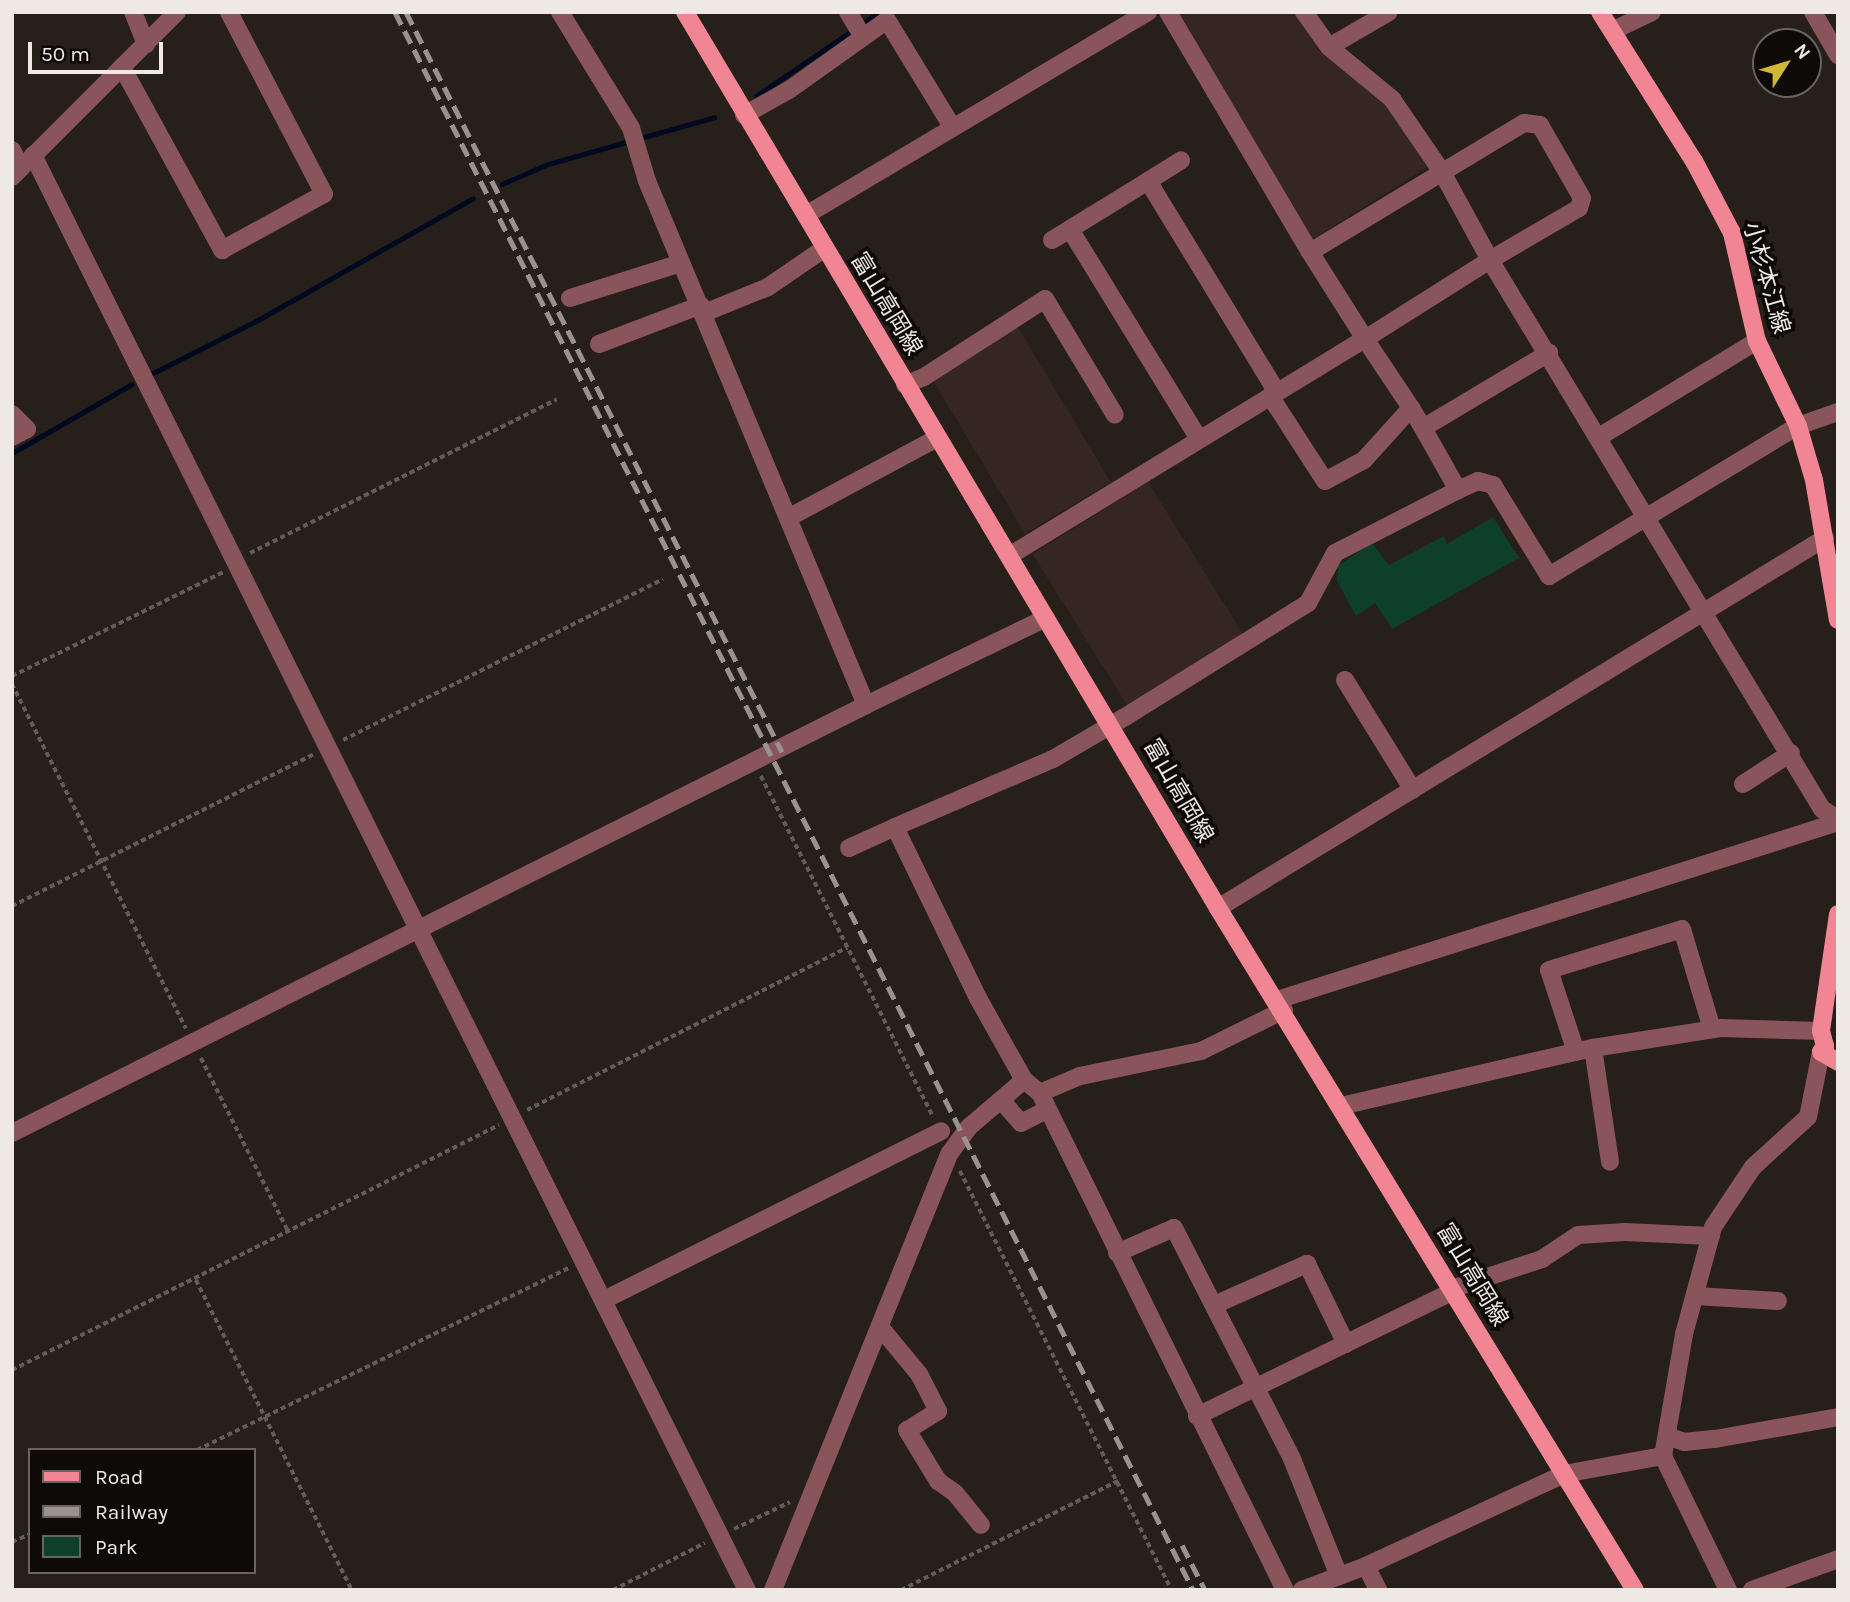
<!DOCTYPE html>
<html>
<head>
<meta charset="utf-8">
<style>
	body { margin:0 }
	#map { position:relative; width:1850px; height:1602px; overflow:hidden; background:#271f1a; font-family:Karla,"Noto Sans JP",sans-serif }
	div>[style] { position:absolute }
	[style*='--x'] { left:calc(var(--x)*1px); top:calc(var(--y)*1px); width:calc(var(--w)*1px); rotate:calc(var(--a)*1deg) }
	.built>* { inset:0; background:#35271f; transform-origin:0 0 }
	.green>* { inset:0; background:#0d3f2a }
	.stream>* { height:5px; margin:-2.5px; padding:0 2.5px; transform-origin:2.5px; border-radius:2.5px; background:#000920 }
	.path>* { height:3.5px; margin-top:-1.75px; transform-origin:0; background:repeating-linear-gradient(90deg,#635c58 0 5px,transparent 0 8.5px) }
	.minor>* { height:18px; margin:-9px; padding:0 9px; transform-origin:9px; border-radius:9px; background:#89545a }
	.major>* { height:18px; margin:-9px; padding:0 9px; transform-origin:9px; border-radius:9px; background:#f28593 }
	.rail>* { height:5px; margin-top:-2.5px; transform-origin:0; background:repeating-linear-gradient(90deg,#99928f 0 14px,transparent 0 21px) }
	span { translate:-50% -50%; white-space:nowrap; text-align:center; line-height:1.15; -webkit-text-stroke:7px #0d0a08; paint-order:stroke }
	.street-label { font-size:23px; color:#efe9e6 }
	.frame { position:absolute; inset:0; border:14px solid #efe9e6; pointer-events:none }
	.legend { position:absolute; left:28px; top:1448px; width:228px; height:126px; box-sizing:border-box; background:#0d0a08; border:2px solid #676361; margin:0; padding:9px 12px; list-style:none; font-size:21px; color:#efe9e6 }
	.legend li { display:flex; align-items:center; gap:14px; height:35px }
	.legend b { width:35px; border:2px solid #676361 }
	.north { position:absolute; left:1752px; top:28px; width:70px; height:70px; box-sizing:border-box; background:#0d0a08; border:2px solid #676361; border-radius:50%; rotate:53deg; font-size:19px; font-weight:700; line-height:28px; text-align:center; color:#efe9e6 }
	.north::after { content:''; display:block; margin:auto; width:24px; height:32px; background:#d1b736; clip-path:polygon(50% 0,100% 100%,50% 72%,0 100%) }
	.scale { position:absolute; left:28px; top:42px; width:135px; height:32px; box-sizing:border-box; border:4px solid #efe9e6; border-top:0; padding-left:9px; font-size:21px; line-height:24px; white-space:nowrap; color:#efe9e6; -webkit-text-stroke:5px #0d0a08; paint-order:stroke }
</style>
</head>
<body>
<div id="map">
	<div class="built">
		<i style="clip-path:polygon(1175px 12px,1294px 12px,1319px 51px,1389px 104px,1427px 167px,1313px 239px)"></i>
		<i style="left:1017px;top:326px;width:182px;height:100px;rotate:59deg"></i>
		<i style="left:1148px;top:482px;width:182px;height:136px;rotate:58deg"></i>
	</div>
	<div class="green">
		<i style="clip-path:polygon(1493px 517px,1519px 558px,1392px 629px,1375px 603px,1356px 616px,1337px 581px,1338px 566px,1372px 543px,1389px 565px,1444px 536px,1447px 544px)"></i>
	</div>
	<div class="stream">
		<i style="--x:756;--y:96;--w:149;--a:-34.3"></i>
		<i style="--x:502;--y:184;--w:50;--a:-23.5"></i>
		<i style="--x:548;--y:164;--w:173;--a:-15.7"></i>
		<i style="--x:153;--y:373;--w:115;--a:-26.8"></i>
		<i style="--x:256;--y:321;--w:249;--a:-29.5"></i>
		<i style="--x:12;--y:453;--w:138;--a:-29.9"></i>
	</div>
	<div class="path">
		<i style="--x:250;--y:553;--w:343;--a:-26.6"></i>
		<i style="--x:12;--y:676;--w:235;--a:-26.2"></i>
		<i style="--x:12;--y:684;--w:386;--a:63.2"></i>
		<i style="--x:343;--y:740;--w:358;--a:-26.7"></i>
		<i style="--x:761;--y:776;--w:381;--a:63.2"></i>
		<i style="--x:12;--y:906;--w:338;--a:-26.7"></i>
		<i style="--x:201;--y:1058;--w:194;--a:63.3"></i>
		<i style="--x:527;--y:1110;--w:359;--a:-26.9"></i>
		<i style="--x:960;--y:1171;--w:470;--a:63.2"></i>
		<i style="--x:196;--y:1280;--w:347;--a:63.3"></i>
		<i style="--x:12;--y:1370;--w:545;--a:-26.71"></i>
		<i style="--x:197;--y:1450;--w:415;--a:-26.1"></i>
		<i style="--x:734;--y:1529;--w:62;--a:-25.7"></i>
		<i style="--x:12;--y:1542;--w:20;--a:-24"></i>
		<i style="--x:613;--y:1590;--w:103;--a:-27.1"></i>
		<i style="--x:901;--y:1590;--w:243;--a:-26.7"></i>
	</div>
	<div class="minor">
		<i style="--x:133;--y:12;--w:35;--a:68"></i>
		<i style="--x:560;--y:12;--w:136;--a:58.5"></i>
		<i style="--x:631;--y:128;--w:55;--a:73.2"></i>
		<i style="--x:647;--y:181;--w:568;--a:67.32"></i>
		<i style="--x:866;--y:705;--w:200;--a:-25.8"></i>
		<i style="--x:848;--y:12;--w:29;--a:59"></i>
		<i style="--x:1168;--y:12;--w:279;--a:59.4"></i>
		<i style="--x:1304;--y:12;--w:43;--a:54.5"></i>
		<i style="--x:1329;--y:47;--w:82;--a:39.5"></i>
		<i style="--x:1392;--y:99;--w:88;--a:55.6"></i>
		<i style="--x:1442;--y:172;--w:100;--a:61.4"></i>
		<i style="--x:1490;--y:260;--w:642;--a:58.84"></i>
		<i style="--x:1822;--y:809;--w:19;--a:32"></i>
		<i style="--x:1813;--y:12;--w:50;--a:59.8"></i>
		<i style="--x:1612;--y:31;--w:44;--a:-25.4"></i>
		<i style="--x:1329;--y:47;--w:69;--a:-30.3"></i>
		<i style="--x:122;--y:67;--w:209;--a:61.3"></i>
		<i style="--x:222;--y:250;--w:116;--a:-28.8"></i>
		<i style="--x:324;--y:194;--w:205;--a:-117.6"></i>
		<i style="--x:744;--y:115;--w:51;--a:-29.1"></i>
		<i style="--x:789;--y:90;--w:120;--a:-35.5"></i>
		<i style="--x:887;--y:20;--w:123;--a:58.6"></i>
		<i style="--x:12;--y:150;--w:20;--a:63"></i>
		<i style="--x:33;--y:155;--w:1603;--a:63.55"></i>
		<i style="--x:12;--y:177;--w:233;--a:-45"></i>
		<i style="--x:1148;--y:181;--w:39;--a:-32"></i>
		<i style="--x:806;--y:215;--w:398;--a:-30.7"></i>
		<i style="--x:1052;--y:240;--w:21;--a:-31"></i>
		<i style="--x:570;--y:298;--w:116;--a:-17.5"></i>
		<i style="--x:704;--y:313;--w:69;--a:-22.1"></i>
		<i style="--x:768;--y:287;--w:69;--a:-34.4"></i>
		<i style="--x:599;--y:344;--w:109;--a:-20.9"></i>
		<i style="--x:905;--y:385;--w:21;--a:-23"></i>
		<i style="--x:924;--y:377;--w:144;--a:-32.8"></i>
		<i style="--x:1045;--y:299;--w:135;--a:58.9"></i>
		<i style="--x:1270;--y:396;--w:101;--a:57.1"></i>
		<i style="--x:1325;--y:481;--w:44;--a:-28.3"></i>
		<i style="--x:1364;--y:460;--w:70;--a:-47.9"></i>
		<i style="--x:12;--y:414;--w:21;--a:45"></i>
		<i style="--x:27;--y:429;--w:17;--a:152"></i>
		<i style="--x:1423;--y:428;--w:71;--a:60.6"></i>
		<i style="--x:1458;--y:490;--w:22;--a:-24"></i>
		<i style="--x:1478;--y:481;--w:16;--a:15"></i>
		<i style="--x:1493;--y:485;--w:107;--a:58.4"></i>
		<i style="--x:1549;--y:576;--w:291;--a:-31.1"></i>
		<i style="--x:1798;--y:426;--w:42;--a:-19.3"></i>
		<i style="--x:1599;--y:437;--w:185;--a:-31.3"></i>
		<i style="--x:1199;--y:439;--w:246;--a:-121.6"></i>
		<i style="--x:1070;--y:229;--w:92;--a:-31.6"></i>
		<i style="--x:1148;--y:181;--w:246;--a:58.6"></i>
		<i style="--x:788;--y:518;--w:169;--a:-28.2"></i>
		<i style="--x:1009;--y:556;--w:417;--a:-31.4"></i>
		<i style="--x:1365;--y:339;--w:148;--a:-32.3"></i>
		<i style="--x:1490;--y:260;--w:103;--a:-30.3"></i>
		<i style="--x:1579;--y:208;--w:10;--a:-73"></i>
		<i style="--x:1582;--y:198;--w:84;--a:-119.9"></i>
		<i style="--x:1540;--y:125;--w:16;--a:-173"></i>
		<i style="--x:1524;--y:123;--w:250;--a:148.9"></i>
		<i style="--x:1310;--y:252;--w:103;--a:57.7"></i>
		<i style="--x:1365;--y:339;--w:83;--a:56.3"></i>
		<i style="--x:1411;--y:408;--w:23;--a:59"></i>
		<i style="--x:1423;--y:428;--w:147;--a:-30.8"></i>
		<i style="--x:1345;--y:680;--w:129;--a:58.3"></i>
		<i style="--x:1743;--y:784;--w:57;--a:-32.9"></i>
		<i style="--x:849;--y:848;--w:51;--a:-24.5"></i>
		<i style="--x:1218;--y:908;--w:711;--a:-31.36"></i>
		<i style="--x:1277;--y:1000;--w:589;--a:-17.6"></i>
		<i style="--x:1284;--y:1010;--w:93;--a:153.7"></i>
		<i style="--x:1201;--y:1051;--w:124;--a:168.3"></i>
		<i style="--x:1080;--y:1076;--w:43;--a:157"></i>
		<i style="--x:1040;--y:1093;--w:21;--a:-141"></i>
		<i style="--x:1024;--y:1080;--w:94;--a:-119.3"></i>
		<i style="--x:978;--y:998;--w:190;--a:-115.9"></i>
		<i style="--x:895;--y:827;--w:172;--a:-23.3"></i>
		<i style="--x:1053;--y:759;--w:83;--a:-30.3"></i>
		<i style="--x:1125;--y:717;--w:216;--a:-31.9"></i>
		<i style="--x:1308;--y:603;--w:57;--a:-61.6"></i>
		<i style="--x:1335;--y:553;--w:138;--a:-27.1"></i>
		<i style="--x:1593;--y:1048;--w:115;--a:81.5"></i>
		<i style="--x:1576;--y:1052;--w:86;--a:-108.2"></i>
		<i style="--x:1549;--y:970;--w:139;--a:-17.1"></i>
		<i style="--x:1682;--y:929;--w:104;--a:73.3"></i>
		<i style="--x:1040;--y:1093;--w:554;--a:63.76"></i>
		<i style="--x:1001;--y:1100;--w:30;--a:49"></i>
		<i style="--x:1021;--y:1123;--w:29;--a:-27"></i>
		<i style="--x:1341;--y:1106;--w:259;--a:-13"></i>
		<i style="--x:1593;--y:1048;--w:129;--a:-8.9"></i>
		<i style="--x:1720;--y:1028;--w:101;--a:1.7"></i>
		<i style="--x:12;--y:1133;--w:955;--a:-26.62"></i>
		<i style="--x:1117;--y:1253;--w:62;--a:-23.7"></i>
		<i style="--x:1174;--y:1228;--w:259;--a:62.9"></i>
		<i style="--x:1292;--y:1459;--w:126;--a:68.1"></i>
		<i style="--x:1451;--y:1289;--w:96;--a:-18.2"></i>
		<i style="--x:1542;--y:1259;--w:43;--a:-33.7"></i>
		<i style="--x:1578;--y:1235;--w:47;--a:-3.7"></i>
		<i style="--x:1625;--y:1232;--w:86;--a:2.7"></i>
		<i style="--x:1696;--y:1296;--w:82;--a:3.5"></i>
		<i style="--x:604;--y:1300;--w:377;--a:-26.6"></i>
		<i style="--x:1214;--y:1305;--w:102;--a:-23.8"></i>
		<i style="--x:1307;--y:1264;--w:89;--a:64"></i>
		<i style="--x:880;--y:1327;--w:61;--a:50.3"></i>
		<i style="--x:919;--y:1374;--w:42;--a:62.8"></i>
		<i style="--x:938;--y:1411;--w:36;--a:148"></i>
		<i style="--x:907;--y:1430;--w:60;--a:58.7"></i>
		<i style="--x:938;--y:1481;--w:21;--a:35"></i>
		<i style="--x:955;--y:1493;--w:41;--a:50.9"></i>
		<i style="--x:1197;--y:1416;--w:285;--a:-26"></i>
		<i style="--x:1667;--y:1436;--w:18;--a:19"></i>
		<i style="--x:1684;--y:1442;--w:31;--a:-6"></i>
		<i style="--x:1715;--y:1439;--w:125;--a:-10.1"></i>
		<i style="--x:1366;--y:1566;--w:27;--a:63"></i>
		<i style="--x:773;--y:1590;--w:471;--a:-68"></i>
		<i style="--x:950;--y:1153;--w:32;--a:-54"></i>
		<i style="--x:969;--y:1127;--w:72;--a:-40.5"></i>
		<i style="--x:1302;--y:1590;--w:68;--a:-20.6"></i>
		<i style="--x:1366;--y:1566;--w:218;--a:-24.9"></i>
		<i style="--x:1564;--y:1474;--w:101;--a:-10.3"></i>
		<i style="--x:1728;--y:1590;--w:149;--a:-115.9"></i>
		<i style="--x:1663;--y:1456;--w:124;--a:-80.2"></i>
		<i style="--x:1684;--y:1334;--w:111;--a:-74.8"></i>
		<i style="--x:1713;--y:1227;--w:72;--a:-56.3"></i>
		<i style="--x:1753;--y:1167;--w:74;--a:-42.3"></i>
		<i style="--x:1808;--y:1117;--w:66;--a:-78.7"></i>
		<i style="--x:1752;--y:1590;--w:91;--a:-19.8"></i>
	</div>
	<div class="major">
		<i style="--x:685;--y:12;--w:1043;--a:59.25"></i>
		<i style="--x:1218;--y:908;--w:799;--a:58.56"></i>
		<i style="--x:1600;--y:12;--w:176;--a:57.8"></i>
		<i style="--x:1694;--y:161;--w:81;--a:62.2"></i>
		<i style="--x:1732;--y:233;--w:111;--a:77"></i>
		<i style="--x:1757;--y:341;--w:94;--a:64.2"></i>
		<i style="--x:1798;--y:426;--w:56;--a:73.5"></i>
		<i style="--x:1814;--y:480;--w:142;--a:80.3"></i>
		<i style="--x:1838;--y:914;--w:118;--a:98.3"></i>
		<i style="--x:1821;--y:1031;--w:16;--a:75"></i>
		<i style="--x:1825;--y:1046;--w:7;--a:124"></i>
		<i style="--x:1821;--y:1052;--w:20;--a:30"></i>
	</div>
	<div class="rail">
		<i style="--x:395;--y:12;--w:1768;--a:63.17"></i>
		<i style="--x:406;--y:12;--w:830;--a:63.06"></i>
		<i style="--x:1182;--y:1545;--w:51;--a:62.9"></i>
	</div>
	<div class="street-label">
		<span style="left:1766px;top:278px;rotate:74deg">小杉本江線</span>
		<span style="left:886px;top:304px;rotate:59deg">富山高岡線</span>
		<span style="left:1178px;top:791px;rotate:60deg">富山高岡線</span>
		<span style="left:1472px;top:1275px;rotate:59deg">富山高岡線</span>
	</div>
	<div class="frame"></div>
	<ul class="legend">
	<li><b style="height:9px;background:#f28593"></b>Road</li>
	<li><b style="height:9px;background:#99928f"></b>Railway</li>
	<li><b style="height:19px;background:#0d3f2a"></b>Park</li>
	</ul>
	<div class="north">N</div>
	<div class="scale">50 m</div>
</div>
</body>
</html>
